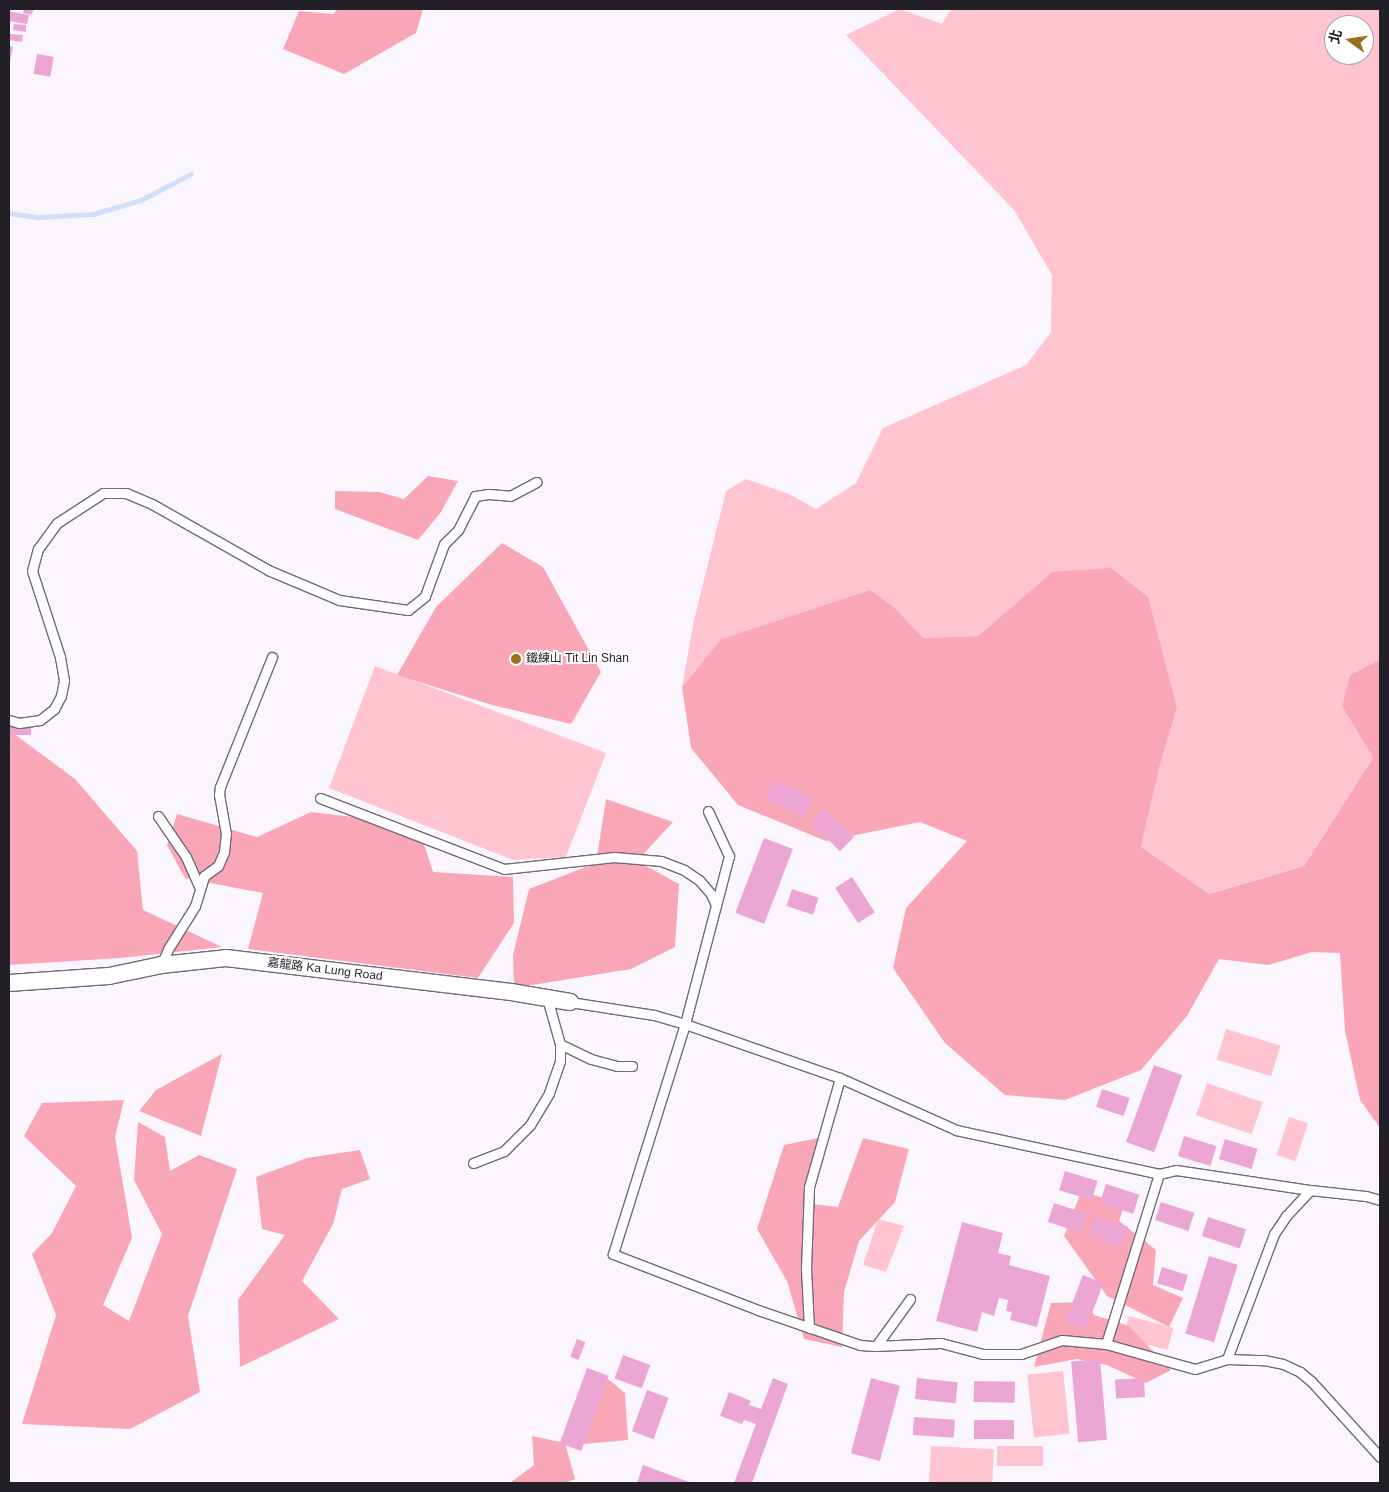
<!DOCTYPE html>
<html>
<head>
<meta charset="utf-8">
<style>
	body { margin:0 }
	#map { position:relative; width:1389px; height:1492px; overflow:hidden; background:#fbf6fe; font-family:Helvetica,"Noto Sans TC",sans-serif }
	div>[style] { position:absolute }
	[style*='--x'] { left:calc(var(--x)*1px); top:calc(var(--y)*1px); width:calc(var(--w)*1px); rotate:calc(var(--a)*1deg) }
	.green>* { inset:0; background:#fec5d0; transform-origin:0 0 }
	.forest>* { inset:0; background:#f9a6b7 }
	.stream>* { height:4.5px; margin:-2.25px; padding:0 2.25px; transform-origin:2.25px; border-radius:2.25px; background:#d1dffa }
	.building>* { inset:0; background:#eca6d3; transform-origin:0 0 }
	.roads { filter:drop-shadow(1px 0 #736879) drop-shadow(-1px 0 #736879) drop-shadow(0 1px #736879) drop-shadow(0 -1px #736879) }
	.service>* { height:9px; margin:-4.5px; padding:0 4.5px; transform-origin:4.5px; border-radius:4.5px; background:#fff }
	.minor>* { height:16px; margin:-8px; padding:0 8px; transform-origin:8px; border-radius:8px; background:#fff }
	.dots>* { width:14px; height:14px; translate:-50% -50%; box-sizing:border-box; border:2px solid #fff; border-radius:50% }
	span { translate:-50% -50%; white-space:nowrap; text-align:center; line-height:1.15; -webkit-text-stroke:4px #fff; paint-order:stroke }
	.poi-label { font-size:12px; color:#231f26 }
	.left { translate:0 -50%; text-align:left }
	.street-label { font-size:12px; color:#231f26 }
	.frame { position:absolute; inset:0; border:10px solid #231f26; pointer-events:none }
	.north { position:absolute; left:1324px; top:15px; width:50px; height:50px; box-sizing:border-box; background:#fff; border:1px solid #a7a5a8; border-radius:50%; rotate:284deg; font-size:14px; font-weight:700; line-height:20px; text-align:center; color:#231f26 }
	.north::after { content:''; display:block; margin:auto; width:18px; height:22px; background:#97711c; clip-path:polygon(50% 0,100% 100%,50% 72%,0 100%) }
</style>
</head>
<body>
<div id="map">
	<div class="green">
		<i style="clip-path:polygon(evenodd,900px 9px,942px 24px,951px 9px,1380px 9px,1380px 660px,1350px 675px,1342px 706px,1373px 758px,1304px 866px,1208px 894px,1141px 847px,1160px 765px,1177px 708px,1052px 572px,978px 636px,923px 638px,895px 608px,870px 590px,721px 639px,682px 687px,694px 620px,726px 491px,746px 479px,789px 494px,816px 509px,856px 483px,883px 428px,1026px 365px,1051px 332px,1052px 275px,1014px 210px,846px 35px,900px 9px,1334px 25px,1364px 25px,1364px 55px,1334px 55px,1334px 25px)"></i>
		<i style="clip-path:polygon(375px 666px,606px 753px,566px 857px,513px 860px,329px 788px)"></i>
		<i style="left:1226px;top:1029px;width:57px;height:32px;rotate:17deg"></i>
		<i style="left:1207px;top:1083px;width:59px;height:34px;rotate:19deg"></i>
		<i style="left:1289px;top:1117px;width:20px;height:40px;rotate:18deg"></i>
		<i style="clip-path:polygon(878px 1219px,904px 1226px,886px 1272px,863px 1265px)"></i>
		<i style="left:1129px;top:1316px;width:46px;height:23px;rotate:15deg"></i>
		<i style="left:1063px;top:1371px;width:63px;height:36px;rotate:84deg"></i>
		<i style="left:931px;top:1446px;width:63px;height:37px;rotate:3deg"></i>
		<i style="left:1043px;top:1446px;width:20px;height:46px;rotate:90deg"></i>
	</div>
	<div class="forest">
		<i style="clip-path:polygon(338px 9px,423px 9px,416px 33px,344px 74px,283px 49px,299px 11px,333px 14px)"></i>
		<i style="clip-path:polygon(428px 476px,458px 481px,441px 512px,418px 540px,335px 509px,335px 491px,379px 492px,404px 499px)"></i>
		<i style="clip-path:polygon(502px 543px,543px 567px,601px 672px,571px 724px,492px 705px,397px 675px,436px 607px)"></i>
		<i style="clip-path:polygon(1111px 568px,1148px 597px,1177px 708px,1160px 765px,1141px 847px,1209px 894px,1304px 866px,1373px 758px,1342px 706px,1350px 675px,1380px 660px,1380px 1128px,1360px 1100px,1345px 1031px,1340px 953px,1312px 952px,1268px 965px,1219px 959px,1187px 1016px,1141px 1070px,1065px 1100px,1005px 1095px,945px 1043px,893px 968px,906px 908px,967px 841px,920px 822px,826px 841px,738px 805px,691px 748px,682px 687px,721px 639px,870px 590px,895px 608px,923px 638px,978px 636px,1052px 572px)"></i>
		<i style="clip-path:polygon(9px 730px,75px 779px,137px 851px,143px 910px,222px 947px,120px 958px,9px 965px)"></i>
		<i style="clip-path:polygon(606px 799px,673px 822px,637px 861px,679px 884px,675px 947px,631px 969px,514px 988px,513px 955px,529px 889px,596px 863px)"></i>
		<i style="clip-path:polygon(311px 812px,361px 818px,420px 832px,433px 872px,513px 877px,514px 923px,478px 978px,248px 949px,263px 893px,185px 878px,167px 845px,177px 814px,257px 837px)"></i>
		<i style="clip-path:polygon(222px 1054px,201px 1136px,139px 1111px,156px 1090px)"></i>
		<i style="clip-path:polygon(124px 1100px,115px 1137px,132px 1238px,103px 1305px,129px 1321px,162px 1234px,134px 1180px,138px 1122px,165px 1137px,170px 1171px,199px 1155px,237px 1169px,188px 1316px,200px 1392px,130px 1429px,22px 1424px,56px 1315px,32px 1254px,52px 1233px,76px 1186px,24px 1136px,42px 1103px)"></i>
		<i style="clip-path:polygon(818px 1138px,803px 1203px,838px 1207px,863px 1138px,909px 1149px,895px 1202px,859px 1241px,844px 1292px,842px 1347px,804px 1339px,787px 1281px,757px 1229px,784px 1145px)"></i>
		<i style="clip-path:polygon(360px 1150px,370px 1179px,342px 1189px,333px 1224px,302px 1281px,339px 1319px,240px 1367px,238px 1300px,285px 1235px,262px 1229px,256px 1177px,307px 1158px)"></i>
		<i style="clip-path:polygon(1081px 1192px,1125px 1203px,1119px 1221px,1156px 1250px,1153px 1285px,1183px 1298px,1169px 1327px,1107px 1296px,1064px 1236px)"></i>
		<i style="clip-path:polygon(1088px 1302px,1094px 1315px,1129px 1326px,1171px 1370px,1146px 1383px,1107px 1365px,1077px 1359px,1034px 1367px,1051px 1303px)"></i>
		<i style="clip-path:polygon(608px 1379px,625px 1393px,628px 1440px,584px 1444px,582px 1400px)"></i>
		<i style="clip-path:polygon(532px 1436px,565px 1443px,575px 1479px,565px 1483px,510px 1483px,534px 1465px)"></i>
	</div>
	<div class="stream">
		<i style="--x:9;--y:213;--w:30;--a:8"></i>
		<i style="--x:39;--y:217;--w:54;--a:-3.2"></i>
		<i style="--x:93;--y:214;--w:50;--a:-16.3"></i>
		<i style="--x:141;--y:200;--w:56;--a:-27.5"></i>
	</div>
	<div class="building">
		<i style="clip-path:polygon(24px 9px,34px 9px,31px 15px,23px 13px)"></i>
		<i style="clip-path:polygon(9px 11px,29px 15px,27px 24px,9px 21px)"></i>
		<i style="clip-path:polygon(14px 24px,26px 25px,26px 32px,13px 30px)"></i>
		<i style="clip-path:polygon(10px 34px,23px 35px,22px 42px,9px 40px)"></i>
		<i style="clip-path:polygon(9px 46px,13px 47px,10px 62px,9px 62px)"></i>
		<i style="left:37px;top:54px;width:17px;height:20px;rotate:10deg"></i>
		<i style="left:10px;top:727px;width:21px;height:8px"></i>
		<i style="left:774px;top:780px;width:42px;height:21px;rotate:25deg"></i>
		<i style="left:825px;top:808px;width:41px;height:20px;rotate:45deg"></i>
		<i style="left:764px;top:838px;width:31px;height:80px;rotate:21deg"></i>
		<i style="left:852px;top:877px;width:42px;height:20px;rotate:57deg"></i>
		<i style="left:792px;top:889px;width:28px;height:18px;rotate:18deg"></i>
		<i style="left:1154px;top:1065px;width:30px;height:82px;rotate:20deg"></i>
		<i style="left:1102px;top:1089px;width:29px;height:19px;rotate:18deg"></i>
		<i style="left:1184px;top:1136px;width:34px;height:21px;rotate:17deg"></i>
		<i style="left:1225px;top:1139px;width:34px;height:21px;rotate:17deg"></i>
		<i style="left:1065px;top:1171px;width:34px;height:20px;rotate:17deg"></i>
		<i style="left:1106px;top:1184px;width:35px;height:20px;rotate:18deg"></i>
		<i style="left:1161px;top:1202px;width:35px;height:19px;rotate:18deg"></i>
		<i style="left:1054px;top:1203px;width:35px;height:20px;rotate:18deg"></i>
		<i style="left:1095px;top:1216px;width:35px;height:21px;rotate:18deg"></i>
		<i style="left:1208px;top:1217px;width:40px;height:20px;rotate:18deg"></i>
		<i style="clip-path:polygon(962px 1222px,1003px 1233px,998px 1253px,1011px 1256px,1009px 1265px,1050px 1276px,1037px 1327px,1010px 1320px,1012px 1312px,1006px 1311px,1008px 1300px,999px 1298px,994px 1316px,982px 1312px,977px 1332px,936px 1321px)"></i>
		<i style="left:1209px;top:1256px;width:30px;height:81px;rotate:17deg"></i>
		<i style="left:1162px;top:1267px;width:27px;height:17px;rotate:17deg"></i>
		<i style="left:1083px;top:1275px;width:22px;height:49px;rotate:21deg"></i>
		<i style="left:577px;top:1339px;width:9px;height:19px;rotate:21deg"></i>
		<i style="left:623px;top:1355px;width:29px;height:25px;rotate:20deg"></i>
		<i style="left:1100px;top:1359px;width:81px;height:29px;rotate:85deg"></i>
		<i style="left:587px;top:1368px;width:23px;height:80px;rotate:20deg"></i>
		<i style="clip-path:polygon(773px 1378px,788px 1384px,752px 1483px,734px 1483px,756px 1424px,744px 1420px,742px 1424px,720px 1416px,729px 1392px,751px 1401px,749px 1405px,761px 1409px)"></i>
		<i style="left:871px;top:1378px;width:30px;height:78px;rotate:15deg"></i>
		<i style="left:917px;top:1378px;width:41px;height:21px;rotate:6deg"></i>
		<i style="left:1144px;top:1378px;width:19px;height:29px;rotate:87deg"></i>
		<i style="left:974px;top:1381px;width:41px;height:21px;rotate:1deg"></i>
		<i style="left:647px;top:1390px;width:23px;height:44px;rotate:20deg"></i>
		<i style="left:914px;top:1417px;width:41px;height:18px;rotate:4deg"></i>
		<i style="left:1014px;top:1420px;width:19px;height:40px;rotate:90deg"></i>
		<i style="clip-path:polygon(643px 1465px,692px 1483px,637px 1483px)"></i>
	</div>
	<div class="roads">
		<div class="service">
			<i style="--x:9;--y:720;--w:10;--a:17"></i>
			<i style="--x:19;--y:723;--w:21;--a:-8"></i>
			<i style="--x:40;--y:720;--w:18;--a:-38"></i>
			<i style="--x:54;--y:709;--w:15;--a:-62"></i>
			<i style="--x:61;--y:696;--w:16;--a:-79"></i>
			<i style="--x:64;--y:680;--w:23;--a:-100"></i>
			<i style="--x:60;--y:657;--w:90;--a:-108"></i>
			<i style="--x:32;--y:571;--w:23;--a:-75"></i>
			<i style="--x:38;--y:549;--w:32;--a:-54"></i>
			<i style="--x:57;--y:523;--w:55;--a:-33.1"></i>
			<i style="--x:103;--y:493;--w:23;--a:0"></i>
			<i style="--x:126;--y:493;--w:28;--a:23"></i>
			<i style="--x:152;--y:504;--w:133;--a:29.6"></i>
			<i style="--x:268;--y:570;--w:77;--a:22.9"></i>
			<i style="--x:339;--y:600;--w:70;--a:8.2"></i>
			<i style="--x:408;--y:610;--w:22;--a:-39"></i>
			<i style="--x:425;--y:596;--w:55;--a:-69.9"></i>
			<i style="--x:444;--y:544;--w:20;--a:-45"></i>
			<i style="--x:458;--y:530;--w:38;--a:-63"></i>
			<i style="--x:475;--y:496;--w:14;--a:-8"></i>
			<i style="--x:489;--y:494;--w:21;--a:5"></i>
			<i style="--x:510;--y:496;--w:30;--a:-28"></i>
			<i style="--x:320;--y:798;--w:197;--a:21.1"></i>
			<i style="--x:504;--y:869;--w:111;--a:-6.2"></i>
			<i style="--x:614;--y:857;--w:47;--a:4.9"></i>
			<i style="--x:661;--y:861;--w:25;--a:21"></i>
			<i style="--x:684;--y:870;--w:18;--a:34"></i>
			<i style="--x:699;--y:880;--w:18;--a:49"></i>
			<i style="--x:711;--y:894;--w:12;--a:66"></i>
			<i style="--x:708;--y:811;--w:50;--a:65"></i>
			<i style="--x:729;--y:856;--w:174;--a:104.7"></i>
			<i style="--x:685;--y:1024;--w:241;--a:107.4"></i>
			<i style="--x:613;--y:1254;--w:155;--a:21.1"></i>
			<i style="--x:758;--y:1310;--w:108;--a:18.9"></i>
			<i style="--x:860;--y:1345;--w:16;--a:4"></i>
			<i style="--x:876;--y:1346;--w:65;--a:-2.6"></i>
			<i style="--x:941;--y:1343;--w:43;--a:14.7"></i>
			<i style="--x:983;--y:1354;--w:38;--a:0"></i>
			<i style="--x:1021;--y:1354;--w:43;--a:-18.9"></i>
			<i style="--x:1062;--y:1340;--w:44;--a:5.2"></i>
			<i style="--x:1106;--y:1344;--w:92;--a:15.7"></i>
			<i style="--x:1195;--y:1369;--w:34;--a:-17"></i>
			<i style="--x:1227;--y:1359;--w:37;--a:2"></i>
			<i style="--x:1264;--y:1360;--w:19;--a:12"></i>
			<i style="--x:1283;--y:1364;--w:19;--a:25"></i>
			<i style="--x:1300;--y:1372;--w:16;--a:40"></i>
			<i style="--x:1312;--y:1382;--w:101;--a:47.8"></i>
			<i style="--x:158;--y:816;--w:50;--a:55.7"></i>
			<i style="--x:186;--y:857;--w:34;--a:66"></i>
			<i style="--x:161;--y:965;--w:17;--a:-66"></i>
			<i style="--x:168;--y:949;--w:51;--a:-57.9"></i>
			<i style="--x:195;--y:906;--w:31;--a:-73"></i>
			<i style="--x:204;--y:876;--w:17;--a:-36"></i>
			<i style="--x:218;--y:866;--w:15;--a:-67"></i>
			<i style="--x:224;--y:852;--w:18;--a:-84"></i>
			<i style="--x:226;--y:834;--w:40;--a:-100"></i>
			<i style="--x:219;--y:795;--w:8;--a:-83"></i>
			<i style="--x:220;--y:787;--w:140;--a:-68.2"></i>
			<i style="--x:570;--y:1002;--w:85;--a:8.8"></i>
			<i style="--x:654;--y:1015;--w:32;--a:16"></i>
			<i style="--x:685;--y:1024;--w:164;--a:19.2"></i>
			<i style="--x:840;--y:1078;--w:127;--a:24.1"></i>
			<i style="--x:956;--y:1130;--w:208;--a:12.2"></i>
			<i style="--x:1159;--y:1174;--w:17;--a:-13"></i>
			<i style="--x:1176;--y:1170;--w:135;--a:8.5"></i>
			<i style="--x:1310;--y:1190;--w:56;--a:6.1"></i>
			<i style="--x:1366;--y:1196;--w:15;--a:16"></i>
			<i style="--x:560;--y:1044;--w:34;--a:26"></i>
			<i style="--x:591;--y:1059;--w:27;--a:15"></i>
			<i style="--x:617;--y:1066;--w:15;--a:0"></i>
			<i style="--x:473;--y:1163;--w:33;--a:-21"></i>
			<i style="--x:504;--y:1151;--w:37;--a:-45"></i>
			<i style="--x:530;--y:1125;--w:37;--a:-59"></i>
			<i style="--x:549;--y:1093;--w:34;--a:-71"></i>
			<i style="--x:560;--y:1061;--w:17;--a:-90"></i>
			<i style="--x:560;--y:1044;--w:48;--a:-105.8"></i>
			<i style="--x:809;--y:1328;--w:59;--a:-92.9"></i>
			<i style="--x:806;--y:1269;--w:82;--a:-87.9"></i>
			<i style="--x:809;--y:1187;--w:113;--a:-74.1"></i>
			<i style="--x:1106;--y:1344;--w:178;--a:-72.7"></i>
			<i style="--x:876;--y:1346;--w:58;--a:-54.1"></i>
			<i style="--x:1227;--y:1359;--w:134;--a:-69.4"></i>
			<i style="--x:1274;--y:1234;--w:22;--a:-56"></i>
			<i style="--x:1286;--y:1216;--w:35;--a:-47"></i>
		</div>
		<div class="minor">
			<i style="--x:9;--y:983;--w:100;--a:-4"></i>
			<i style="--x:109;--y:976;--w:53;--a:-11.9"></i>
			<i style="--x:161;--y:965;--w:65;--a:-6.1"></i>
			<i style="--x:226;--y:958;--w:287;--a:6.8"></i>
			<i style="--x:511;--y:992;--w:60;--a:9.6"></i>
		</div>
	</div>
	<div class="dots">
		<i style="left:516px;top:659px;background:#97711c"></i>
	</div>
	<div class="poi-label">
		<span class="left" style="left:526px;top:659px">鐵練山 Tit Lin Shan</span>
	</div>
	<div class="street-label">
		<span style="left:325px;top:970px;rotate:7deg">嘉龍路 Ka Lung Road</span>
	</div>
	<div class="frame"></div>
	<div class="north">北</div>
</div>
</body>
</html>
